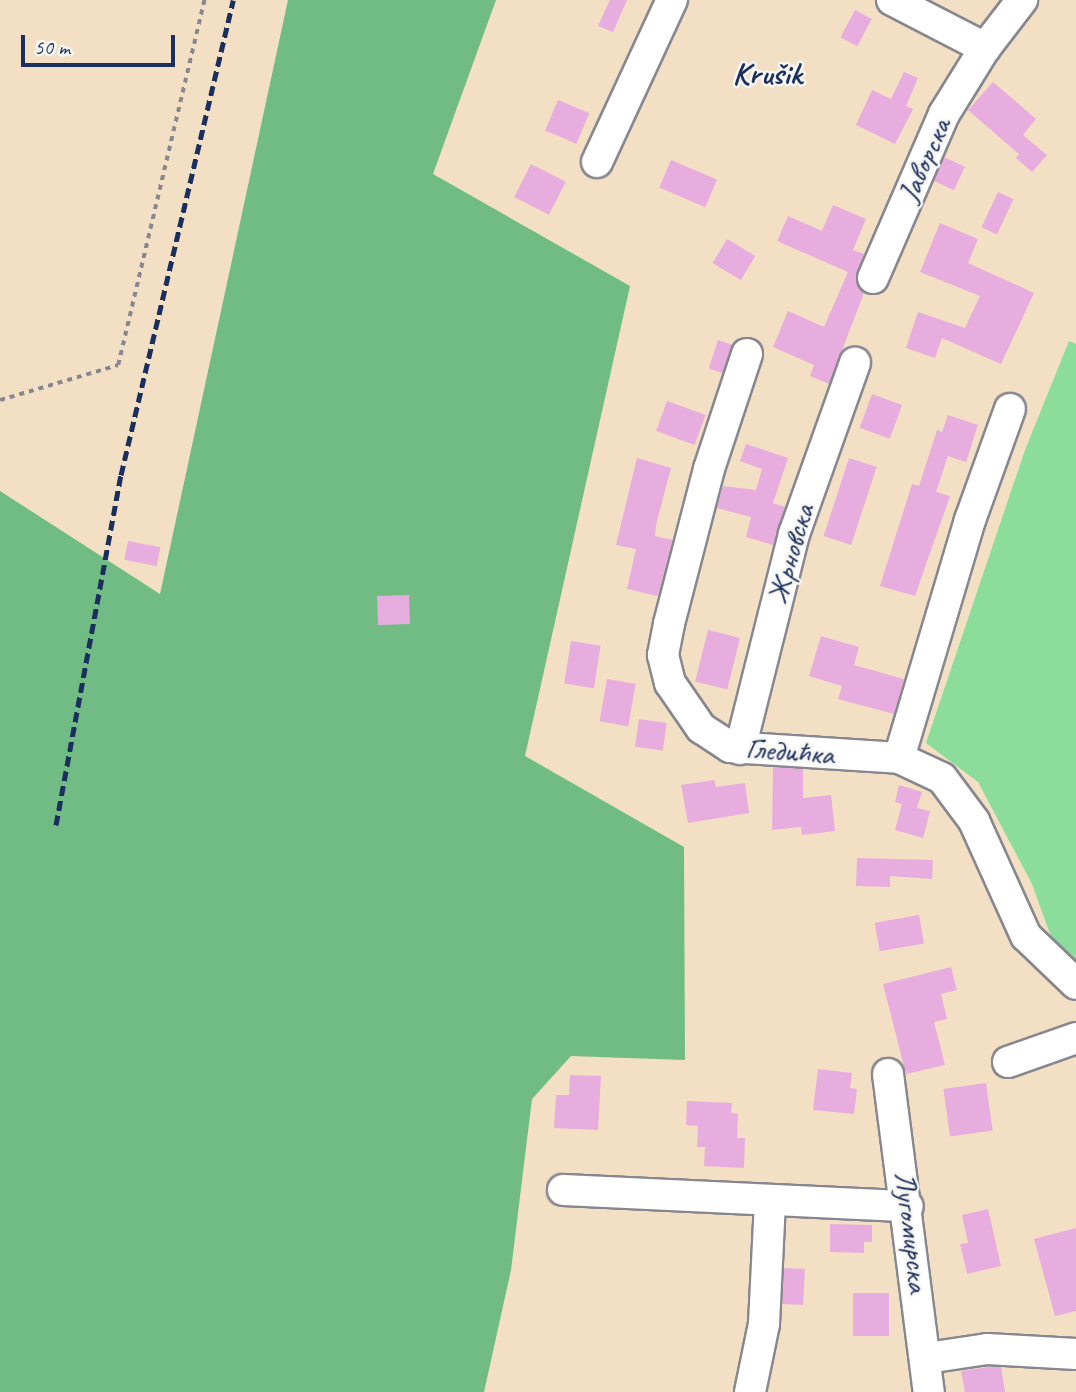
<!DOCTYPE html>
<html>
<head>
<meta charset="utf-8">
<style>
	body { margin:0 }
	#map { position:relative; width:1076px; height:1392px; overflow:hidden; background:#f3dfc3; font-family:Caveat,sans-serif }
	div>[style] { position:absolute }
	[style*='--x'] { left:calc(var(--x)*1px); top:calc(var(--y)*1px); width:calc(var(--w)*1px); rotate:calc(var(--a)*1deg) }
	.green>* { inset:0; background:#8cdc9c }
	.forest>* { inset:0; background:#71bc84 }
	.building>* { inset:0; background:#e8addf; transform-origin:0 0 }
	.path>* { height:3.5px; margin-top:-1.75px; transform-origin:0; background:repeating-linear-gradient(90deg,#878790 0 5px,transparent 0 10px) }
	.roads { filter:drop-shadow(2px 0 #878790) drop-shadow(-2px 0 #878790) drop-shadow(0 2px #878790) drop-shadow(0 -2px #878790) }
	.minor>* { height:30px; margin:-15px; padding:0 15px; transform-origin:15px; border-radius:15px; background:#fff }
	.rail>* { height:5px; margin-top:-2.5px; transform-origin:0; background:repeating-linear-gradient(90deg,#1b2f5e 0 10px,transparent 0 15px) }
	span { translate:-50% -50%; white-space:nowrap; text-align:center; line-height:1.15; -webkit-text-stroke:5px #f6f6f2; paint-order:stroke }
	.street-label { font-size:30px; color:#1b2f5e }
	.neighbourhood-label { font-size:32px; color:#1b2f5e; font-weight:700 }
	.scale { position:absolute; left:21px; top:35px; width:154px; height:32px; box-sizing:border-box; border:4px solid #1b2f5e; border-top:0; padding-left:9px; font-size:21px; line-height:24px; white-space:nowrap; color:#1b2f5e; -webkit-text-stroke:5px #f6f6f2; paint-order:stroke }
</style>
</head>
<body>
<div id="map">
	<div class="green">
		<i style="clip-path:polygon(1069px 341px,1076px 344px,1076px 970px,1058px 956px,1032px 884px,978px 782px,926px 743px,1025px 450px)"></i>
	</div>
	<div class="forest">
		<i style="clip-path:polygon(288px 0,496px 0,433px 174px,630px 286px,525px 756px,684px 847px,685px 1060px,571px 1056px,532px 1099px,511px 1270px,484px 1392px,0 1392px,0 491px,160px 594px)"></i>
	</div>
	<div class="building">
		<i style="clip-path:polygon(610px 0,627px 0,613px 32px,598px 26px)"></i>
		<i style="left:855px;top:10px;width:19px;height:31px;rotate:28deg"></i>
		<i style="clip-path:polygon(904px 72px,918px 78px,906px 106px,913px 109px,895px 144px,856px 125px,872px 90px,891px 99px)"></i>
		<i style="clip-path:polygon(993px 82px,1036px 119px,1023px 135px,1047px 155px,1032px 172px,1016px 158px,1019px 154px,968px 110px)"></i>
		<i style="left:558px;top:100px;width:34px;height:33px;rotate:23deg"></i>
		<i style="left:944px;top:157px;width:23px;height:26px;rotate:25deg"></i>
		<i style="left:671px;top:160px;width:50px;height:30px;rotate:23deg"></i>
		<i style="left:531px;top:164px;width:39px;height:37px;rotate:27deg"></i>
		<i style="left:998px;top:192px;width:17px;height:39px;rotate:25deg"></i>
		<i style="clip-path:polygon(833px 205px,866px 219px,853px 250px,864px 254px,856px 279px,864px 293px,829px 384px,810px 376px,814px 365px,773px 347px,788px 311px,824px 327px,848px 272px,777px 241px,788px 216px,822px 231px)"></i>
		<i style="clip-path:polygon(940px 223px,978px 239px,968px 263px,1034px 293px,1001px 364px,942px 338px,935px 358px,906px 348px,918px 312px,965px 328px,980px 296px,920px 272px)"></i>
		<i style="left:727px;top:239px;width:33px;height:28px;rotate:31deg"></i>
		<i style="left:718px;top:340px;width:16px;height:30px;rotate:18deg"></i>
		<i style="left:872px;top:394px;width:32px;height:36px;rotate:20deg"></i>
		<i style="left:667px;top:401px;width:41px;height:32px;rotate:20deg"></i>
		<i style="clip-path:polygon(948px 415px,978px 425px,966px 462px,948px 456px,936px 492px,950px 496px,915px 596px,880px 586px,912px 484px,919px 486px,937px 430px,942px 432px)"></i>
		<i style="clip-path:polygon(746px 444px,788px 458px,773px 503px,785px 507px,773px 545px,746px 537px,751px 517px,717px 508px,723px 486px,756px 490px,762px 469px,740px 461px)"></i>
		<i style="clip-path:polygon(637px 458px,671px 468px,656px 525px,655px 536px,673px 540px,658px 596px,627px 589px,636px 549px,616px 545px)"></i>
		<i style="left:849px;top:458px;width:29px;height:82px;rotate:18deg"></i>
		<i style="left:128px;top:541px;width:33px;height:19px;rotate:11deg"></i>
		<i style="left:409px;top:595px;width:29px;height:32px;rotate:88deg"></i>
		<i style="left:708px;top:630px;width:33px;height:53px;rotate:14deg"></i>
		<i style="clip-path:polygon(821px 636px,859px 647px,854px 665px,904px 679px,894px 714px,838px 699px,842px 686px,809px 676px)"></i>
		<i style="left:571px;top:641px;width:30px;height:43px;rotate:9deg"></i>
		<i style="left:607px;top:679px;width:29px;height:43px;rotate:10deg"></i>
		<i style="left:639px;top:719px;width:28px;height:28px;rotate:8deg"></i>
		<i style="clip-path:polygon(773px 767px,803px 769px,803px 798px,831px 795px,835px 831px,802px 835px,801px 827px,772px 830px)"></i>
		<i style="clip-path:polygon(714px 780px,716px 787px,745px 783px,749px 813px,688px 823px,681px 785px)"></i>
		<i style="clip-path:polygon(899px 785px,922px 792px,917px 808px,930px 811px,923px 838px,895px 830px,902px 804px,895px 802px)"></i>
		<i style="clip-path:polygon(857px 858px,933px 860px,932px 879px,890px 876px,890px 887px,856px 886px)"></i>
		<i style="left:919px;top:915px;width:29px;height:45px;rotate:80deg"></i>
		<i style="clip-path:polygon(951px 967px,957px 990px,941px 994px,947px 1019px,934px 1022px,945px 1065px,906px 1074px,883px 984px)"></i>
		<i style="clip-path:polygon(818px 1069px,852px 1073px,850px 1088px,857px 1089px,854px 1114px,813px 1110px)"></i>
		<i style="clip-path:polygon(570px 1075px,601px 1076px,598px 1130px,554px 1128px,556px 1095px,569px 1095px)"></i>
		<i style="left:986px;top:1083px;width:48px;height:43px;rotate:82deg"></i>
		<i style="clip-path:polygon(687px 1101px,732px 1103px,731px 1113px,738px 1114px,737px 1138px,745px 1138px,744px 1168px,704px 1166px,705px 1147px,697px 1147px,698px 1126px,686px 1125px)"></i>
		<i style="clip-path:polygon(988px 1209px,1001px 1266px,967px 1274px,960px 1244px,968px 1243px,962px 1215px)"></i>
		<i style="clip-path:polygon(830px 1224px,872px 1225px,872px 1242px,864px 1242px,864px 1253px,830px 1252px)"></i>
		<i style="clip-path:polygon(1076px 1228px,1076px 1311px,1055px 1316px,1034px 1239px)"></i>
		<i style="left:784px;top:1268px;width:21px;height:36px;rotate:3deg"></i>
		<i style="left:853px;top:1293px;width:36px;height:43px"></i>
		<i style="clip-path:polygon(988px 1367px,1001px 1367px,1005px 1392px,965px 1392px,961px 1371px)"></i>
	</div>
	<div class="path">
		<i style="--x:0;--y:400;--w:123;--a:-16.5"></i>
		<i style="--x:118;--y:365;--w:375;--a:-76.7"></i>
	</div>
	<div class="roads">
		<div class="minor">
			<i style="--x:892;--y:0;--w:105;--a:27.3"></i>
			<i style="--x:985;--y:48;--w:61;--a:-52.4"></i>
			<i style="--x:597;--y:162;--w:179;--a:-65.2"></i>
			<i style="--x:873;--y:278;--w:179;--a:-66.6"></i>
			<i style="--x:944;--y:114;--w:78;--a:-58.2"></i>
			<i style="--x:747;--y:354;--w:121;--a:108.3"></i>
			<i style="--x:709;--y:469;--w:160;--a:104.5"></i>
			<i style="--x:669;--y:624;--w:32;--a:101"></i>
			<i style="--x:663;--y:655;--w:29;--a:76"></i>
			<i style="--x:670;--y:683;--w:55;--a:55.4"></i>
			<i style="--x:701;--y:728;--w:35;--a:33"></i>
			<i style="--x:730;--y:747;--w:169;--a:3.7"></i>
			<i style="--x:899;--y:758;--w:47;--a:24.9"></i>
			<i style="--x:942;--y:778;--w:54;--a:53.3"></i>
			<i style="--x:974;--y:821;--w:126;--a:65.7"></i>
			<i style="--x:1026;--y:936;--w:69;--a:43.8"></i>
			<i style="--x:740;--y:749;--w:222;--a:-75.9"></i>
			<i style="--x:794;--y:534;--w:182;--a:-70.4"></i>
			<i style="--x:899;--y:758;--w:248;--a:-73.4"></i>
			<i style="--x:970;--y:520;--w:118;--a:-70.2"></i>
			<i style="--x:1008;--y:1062;--w:72;--a:-19.4"></i>
			<i style="--x:888;--y:1074;--w:321;--a:82.7"></i>
			<i style="--x:563;--y:1190;--w:345;--a:2.7"></i>
			<i style="--x:927;--y:1358;--w:61;--a:-8.5"></i>
			<i style="--x:987;--y:1349;--w:89;--a:3.2"></i>
			<i style="--x:750;--y:1392;--w:69;--a:-78.4"></i>
			<i style="--x:764;--y:1324;--w:123;--a:-87.2"></i>
		</div>
	</div>
	<div class="rail">
		<i style="--x:56;--y:825;--w:356;--a:-79.5"></i>
		<i style="--x:121;--y:475;--w:488;--a:-76.7"></i>
	</div>
	<div class="street-label">
		<span style="left:924px;top:160px;rotate:-66deg">Јаворска</span>
		<span style="left:790px;top:554px;rotate:-74deg">Жрновска</span>
		<span style="left:790px;top:751px;rotate:4deg">Гледићка</span>
		<span style="left:912px;top:1232px;rotate:83deg">Лугомирска</span>
	</div>
	<div class="neighbourhood-label">
		<span style="left:767px;top:74px">Krušik</span>
	</div>
	<div class="scale">50 m</div>
</div>
</body>
</html>
